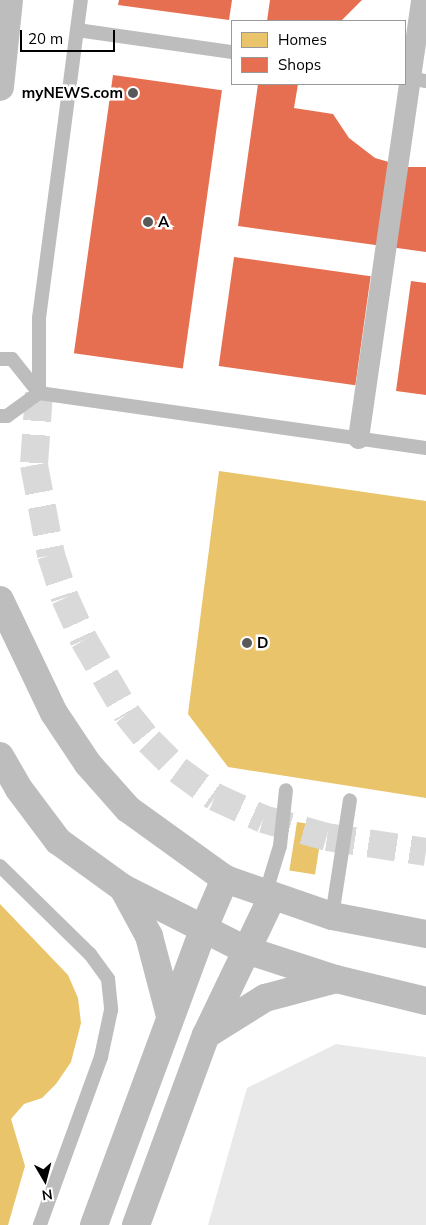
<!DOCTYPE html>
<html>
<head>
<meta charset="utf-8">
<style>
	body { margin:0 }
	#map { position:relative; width:426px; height:1225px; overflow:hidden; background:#fff; font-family:Mulish,sans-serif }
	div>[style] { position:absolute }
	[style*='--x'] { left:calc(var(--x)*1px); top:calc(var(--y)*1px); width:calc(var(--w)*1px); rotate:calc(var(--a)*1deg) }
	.green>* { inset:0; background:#e9e9e9 }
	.homes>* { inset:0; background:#e9c46a; transform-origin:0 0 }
	.shops>* { inset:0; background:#e76f51; transform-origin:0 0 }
	.minor-tunnel>* { height:28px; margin-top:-14px; transform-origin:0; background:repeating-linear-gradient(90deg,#d9d9d9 0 28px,transparent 0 42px) }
	.service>* { height:14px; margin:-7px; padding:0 7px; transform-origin:7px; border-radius:7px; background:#bdbdbd }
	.pedestrian>* { height:21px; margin:-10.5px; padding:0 10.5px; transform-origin:10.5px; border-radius:10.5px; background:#bdbdbd }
	.tertiary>* { height:28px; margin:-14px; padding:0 14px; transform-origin:14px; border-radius:14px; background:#bdbdbd }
	.dots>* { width:14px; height:14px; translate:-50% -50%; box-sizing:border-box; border:2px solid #fff; border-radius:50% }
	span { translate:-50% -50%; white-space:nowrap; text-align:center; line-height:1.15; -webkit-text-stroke:5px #fff; paint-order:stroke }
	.poi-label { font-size:15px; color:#000; font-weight:700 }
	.right { translate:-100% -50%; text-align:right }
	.left { translate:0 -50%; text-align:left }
	.legend { position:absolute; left:231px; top:20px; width:175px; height:65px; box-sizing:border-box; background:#fff; border:1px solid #999; margin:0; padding:6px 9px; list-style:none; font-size:15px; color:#000 }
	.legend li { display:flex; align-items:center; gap:10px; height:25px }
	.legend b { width:25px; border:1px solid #999 }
	.north { position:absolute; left:20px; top:1155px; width:50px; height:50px; -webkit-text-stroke:4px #fff; paint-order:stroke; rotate:172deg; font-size:14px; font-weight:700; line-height:20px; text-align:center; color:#000 }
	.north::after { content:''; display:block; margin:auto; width:18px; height:22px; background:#000; clip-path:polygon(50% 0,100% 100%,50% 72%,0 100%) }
	.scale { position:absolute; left:20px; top:30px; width:95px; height:22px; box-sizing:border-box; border:2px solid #000; border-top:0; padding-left:6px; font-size:15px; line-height:18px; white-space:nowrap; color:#000; -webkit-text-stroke:4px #fff; paint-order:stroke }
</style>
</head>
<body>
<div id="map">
	<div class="green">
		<i style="clip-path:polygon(336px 1044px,426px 1057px,426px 1225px,208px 1225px,247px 1088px)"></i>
	</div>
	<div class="homes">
		<i style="clip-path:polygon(219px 471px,426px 501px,426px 798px,228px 767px,188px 714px)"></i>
		<i style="left:297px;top:822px;width:26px;height:49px;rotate:9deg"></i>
		<i style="clip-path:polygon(0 904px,68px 975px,78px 998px,81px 1023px,71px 1062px,56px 1084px,42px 1098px,24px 1104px,11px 1119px,25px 1166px,8px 1225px,0 1225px)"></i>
	</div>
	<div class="shops">
		<i style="clip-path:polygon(119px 0,232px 0,229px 20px,118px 5px)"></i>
		<i style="clip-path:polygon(270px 0,362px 0,341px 21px,267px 21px)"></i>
		<i style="left:113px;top:75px;width:110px;height:281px;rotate:8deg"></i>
		<i style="clip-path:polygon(258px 84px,298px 84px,294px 108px,333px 114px,349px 138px,375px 158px,406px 167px,426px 167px,426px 252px,238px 226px)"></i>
		<i style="left:234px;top:257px;width:138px;height:110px;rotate:8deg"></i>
		<i style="clip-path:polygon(411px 281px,426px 283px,426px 395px,396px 391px)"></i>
	</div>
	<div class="minor-tunnel">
		<i style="--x:39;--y:393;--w:72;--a:94"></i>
		<i style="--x:34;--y:465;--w:92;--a:79.3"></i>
		<i style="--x:51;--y:555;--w:45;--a:72"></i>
		<i style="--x:65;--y:598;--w:46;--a:65.7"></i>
		<i style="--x:84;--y:640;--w:86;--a:59.8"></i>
		<i style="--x:127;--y:714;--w:35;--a:51"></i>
		<i style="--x:149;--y:741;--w:41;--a:45"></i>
		<i style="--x:178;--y:770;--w:46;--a:36.1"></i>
		<i style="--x:215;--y:797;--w:53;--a:24.6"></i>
		<i style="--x:263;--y:819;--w:66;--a:15.7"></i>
		<i style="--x:327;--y:837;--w:100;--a:8.6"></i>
	</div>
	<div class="service">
		<i style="--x:77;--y:30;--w:157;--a:8.1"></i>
		<i style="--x:405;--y:77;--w:21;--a:11"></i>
		<i style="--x:0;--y:359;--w:12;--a:0"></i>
		<i style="--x:12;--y:359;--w:43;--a:51.5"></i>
		<i style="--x:39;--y:393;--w:75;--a:-90"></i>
		<i style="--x:39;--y:318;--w:321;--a:-82.5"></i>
		<i style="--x:0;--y:416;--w:7;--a:0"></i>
		<i style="--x:7;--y:416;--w:39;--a:-36"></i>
		<i style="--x:39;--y:393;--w:391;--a:8.1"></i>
		<i style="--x:0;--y:866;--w:126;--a:44.4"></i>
		<i style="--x:90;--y:954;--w:31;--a:54"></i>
		<i style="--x:108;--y:979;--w:31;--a:84"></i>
		<i style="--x:111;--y:1010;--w:48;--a:102"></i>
		<i style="--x:101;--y:1057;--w:179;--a:110"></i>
		<i style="--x:265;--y:895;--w:51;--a:-73"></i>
		<i style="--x:280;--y:846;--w:56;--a:-83.9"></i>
		<i style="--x:332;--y:916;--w:117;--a:-81.2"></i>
	</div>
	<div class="pedestrian">
		<i style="--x:358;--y:438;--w:443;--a:-81.8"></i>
	</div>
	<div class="tertiary">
		<i style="--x:0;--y:87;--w:87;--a:-84.1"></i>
		<i style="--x:0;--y:600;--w:125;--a:64.5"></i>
		<i style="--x:54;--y:713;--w:61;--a:56.3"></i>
		<i style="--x:88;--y:764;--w:60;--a:48.4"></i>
		<i style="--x:128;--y:809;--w:120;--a:35.8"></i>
		<i style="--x:225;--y:879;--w:113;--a:19.1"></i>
		<i style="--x:332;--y:916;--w:96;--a:10.8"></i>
		<i style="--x:0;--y:756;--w:38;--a:60"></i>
		<i style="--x:19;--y:789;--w:65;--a:53.1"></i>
		<i style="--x:58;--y:841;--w:80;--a:35.9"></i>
		<i style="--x:123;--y:888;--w:138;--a:26.8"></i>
		<i style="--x:246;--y:950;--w:95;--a:17.9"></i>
		<i style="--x:336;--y:979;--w:93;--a:13.7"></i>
		<i style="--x:123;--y:888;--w:55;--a:61.6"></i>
		<i style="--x:149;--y:936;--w:83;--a:75.3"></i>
		<i style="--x:206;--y:1035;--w:70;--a:-32.1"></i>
		<i style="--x:265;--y:998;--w:73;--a:-15"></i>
		<i style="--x:94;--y:1225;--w:314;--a:-69.7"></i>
		<i style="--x:203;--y:930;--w:56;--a:-66.7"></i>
		<i style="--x:136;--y:1225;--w:202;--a:-69.8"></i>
		<i style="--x:206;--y:1035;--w:153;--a:-64.4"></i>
	</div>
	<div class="dots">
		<i style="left:133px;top:93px;background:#595959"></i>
		<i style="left:148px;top:222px;background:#595959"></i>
		<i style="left:247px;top:643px;background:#595959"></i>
	</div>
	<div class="poi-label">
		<span class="right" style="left:123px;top:93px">myNEWS.com</span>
		<span class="left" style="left:158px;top:222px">A</span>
		<span class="left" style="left:257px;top:643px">D</span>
	</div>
	<ul class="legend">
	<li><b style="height:14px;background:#e9c46a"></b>Homes</li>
	<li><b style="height:14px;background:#e76f51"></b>Shops</li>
	</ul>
	<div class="north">N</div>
	<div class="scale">20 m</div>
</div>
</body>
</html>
